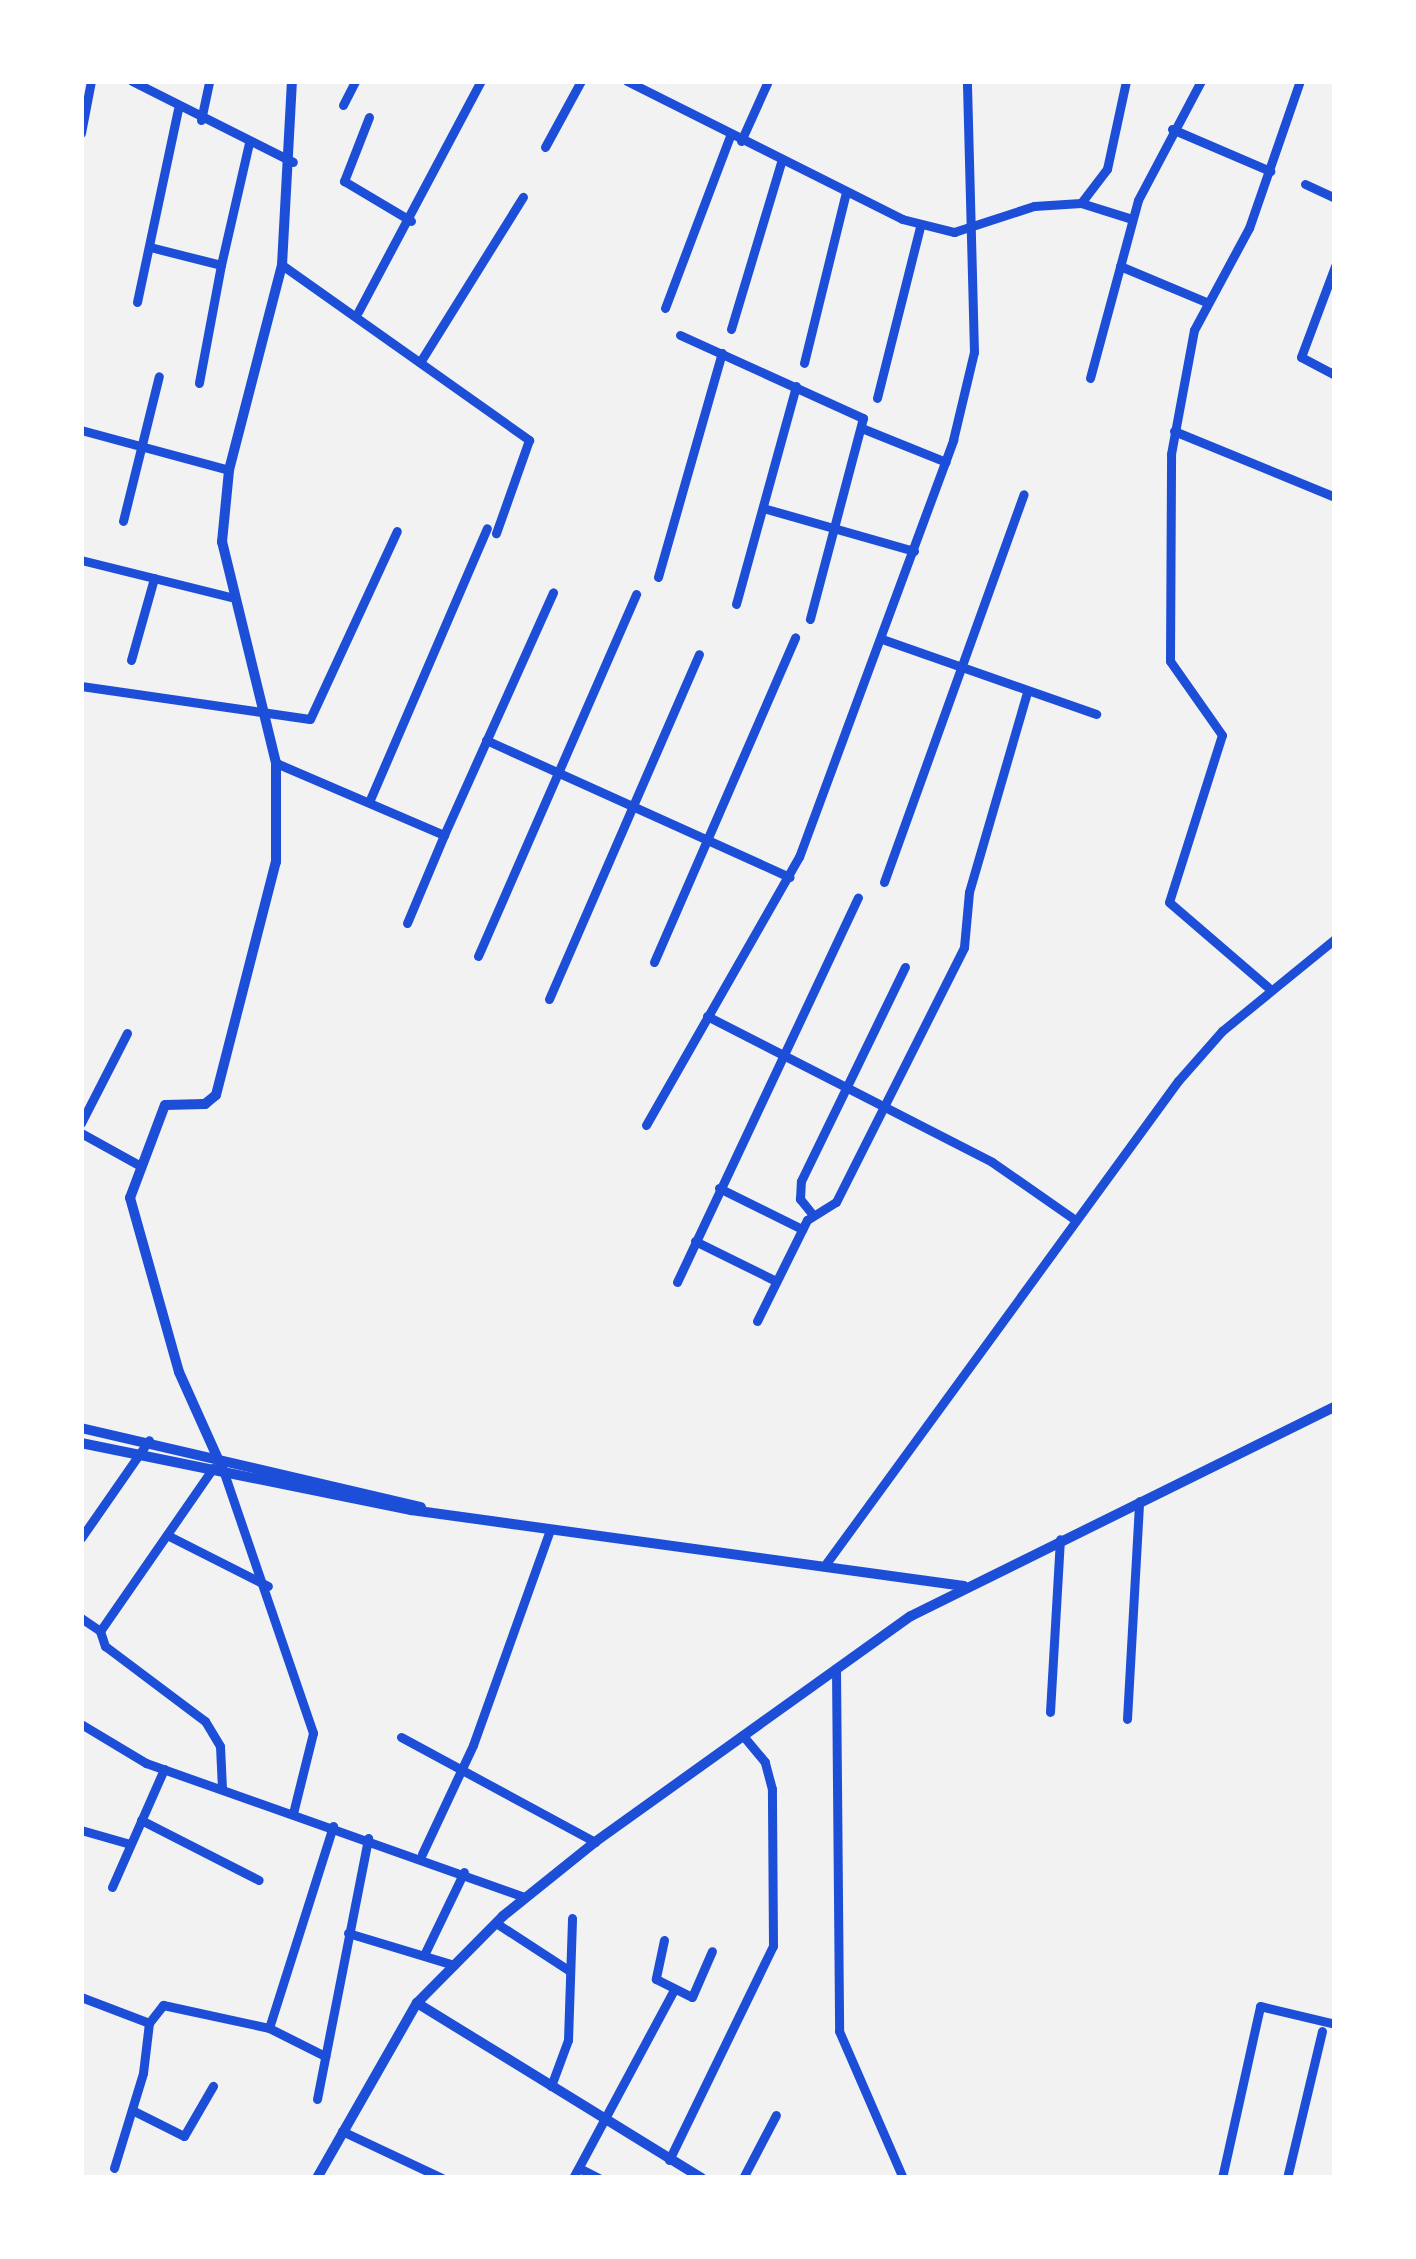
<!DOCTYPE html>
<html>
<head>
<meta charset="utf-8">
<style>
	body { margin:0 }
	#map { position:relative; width:1416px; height:2259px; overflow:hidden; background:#f2f2f2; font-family:Lato,sans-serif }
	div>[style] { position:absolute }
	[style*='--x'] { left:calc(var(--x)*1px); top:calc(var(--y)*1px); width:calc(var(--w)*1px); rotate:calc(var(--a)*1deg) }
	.minor>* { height:9px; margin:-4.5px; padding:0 4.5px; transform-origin:4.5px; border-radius:4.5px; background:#1d4ed8 }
	.tertiary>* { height:10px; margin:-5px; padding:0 5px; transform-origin:5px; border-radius:5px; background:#1d4ed8 }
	span { translate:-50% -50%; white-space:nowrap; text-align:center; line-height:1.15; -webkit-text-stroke:12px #fff; paint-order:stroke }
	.frame { position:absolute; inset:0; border:84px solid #fff; pointer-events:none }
</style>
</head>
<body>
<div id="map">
	<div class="minor">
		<i style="--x:132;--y:81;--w:180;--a:26.7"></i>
		<i style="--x:627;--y:81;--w:308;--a:26.6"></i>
		<i style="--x:902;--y:219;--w:54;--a:14"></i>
		<i style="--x:954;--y:232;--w:84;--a:-18"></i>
		<i style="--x:1034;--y:206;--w:47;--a:-3.7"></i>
		<i style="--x:1081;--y:203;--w:43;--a:-52.6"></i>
		<i style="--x:1107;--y:169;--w:90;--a:-77.8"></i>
		<i style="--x:343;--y:105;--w:27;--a:-63"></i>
		<i style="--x:369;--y:117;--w:69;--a:111.3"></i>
		<i style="--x:344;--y:181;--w:78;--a:30.8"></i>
		<i style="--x:201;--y:120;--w:40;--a:-78"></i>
		<i style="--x:1172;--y:129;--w:107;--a:23.2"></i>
		<i style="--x:81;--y:133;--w:53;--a:-79.1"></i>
		<i style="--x:741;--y:141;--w:66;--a:-65.8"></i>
		<i style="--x:545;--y:147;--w:75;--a:-61.4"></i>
		<i style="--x:1305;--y:184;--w:33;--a:25"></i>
		<i style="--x:1081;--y:203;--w:53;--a:17.4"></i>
		<i style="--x:150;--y:247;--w:73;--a:14.2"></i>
		<i style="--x:221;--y:265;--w:120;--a:100.6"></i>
		<i style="--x:221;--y:265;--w:125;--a:-77.1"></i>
		<i style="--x:282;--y:265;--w:303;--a:35.3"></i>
		<i style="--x:529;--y:440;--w:99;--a:109.5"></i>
		<i style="--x:1120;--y:266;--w:93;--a:22.7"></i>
		<i style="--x:1335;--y:266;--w:97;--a:110.5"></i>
		<i style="--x:1301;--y:357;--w:38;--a:28"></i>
		<i style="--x:137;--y:302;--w:197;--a:-78"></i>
		<i style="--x:665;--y:308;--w:184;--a:-69.3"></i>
		<i style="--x:358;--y:312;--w:262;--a:-62"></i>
		<i style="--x:731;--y:329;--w:174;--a:-73.3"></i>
		<i style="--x:680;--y:335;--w:201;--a:24.4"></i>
		<i style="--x:863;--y:418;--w:208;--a:104.8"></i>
		<i style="--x:422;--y:359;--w:191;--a:-58.1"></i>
		<i style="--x:804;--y:363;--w:176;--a:-76.2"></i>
		<i style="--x:1090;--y:378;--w:184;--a:-74.9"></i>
		<i style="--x:1138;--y:200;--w:135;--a:-62.1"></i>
		<i style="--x:877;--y:398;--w:176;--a:-75.9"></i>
		<i style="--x:864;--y:429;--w:88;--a:21.9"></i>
		<i style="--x:81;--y:430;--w:153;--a:15.1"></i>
		<i style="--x:1174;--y:431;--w:174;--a:22.3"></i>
		<i style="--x:763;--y:508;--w:157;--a:15.9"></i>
		<i style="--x:123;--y:521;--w:149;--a:-76.1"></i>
		<i style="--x:81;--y:560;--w:154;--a:13.9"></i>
		<i style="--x:658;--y:577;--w:233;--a:-74.1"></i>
		<i style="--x:736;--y:604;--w:226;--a:-74.6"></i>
		<i style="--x:882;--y:639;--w:227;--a:19.3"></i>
		<i style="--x:131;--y:660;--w:85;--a:-74.3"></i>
		<i style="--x:81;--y:686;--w:231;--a:8.2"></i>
		<i style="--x:310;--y:719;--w:207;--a:-65.2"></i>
		<i style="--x:486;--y:740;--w:333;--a:24.3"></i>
		<i style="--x:276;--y:763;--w:183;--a:23.2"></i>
		<i style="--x:444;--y:835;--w:266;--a:-65.8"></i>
		<i style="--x:369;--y:802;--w:298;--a:-66.7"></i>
		<i style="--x:884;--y:882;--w:412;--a:-70.2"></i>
		<i style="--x:407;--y:923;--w:95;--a:-67.2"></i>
		<i style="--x:478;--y:956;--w:395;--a:-66.4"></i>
		<i style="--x:654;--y:962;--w:354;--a:-66.5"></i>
		<i style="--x:1270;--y:989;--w:133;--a:-139.3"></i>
		<i style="--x:1169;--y:902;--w:175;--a:-72.4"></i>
		<i style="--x:1222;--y:735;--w:90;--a:-125.1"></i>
		<i style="--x:1170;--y:661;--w:207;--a:-89.7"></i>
		<i style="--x:1171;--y:454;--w:126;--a:-79.5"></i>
		<i style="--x:1194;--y:330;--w:116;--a:-61.7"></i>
		<i style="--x:1249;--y:228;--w:156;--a:-70.9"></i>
		<i style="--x:549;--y:999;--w:376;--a:-66.5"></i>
		<i style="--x:707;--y:1016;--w:320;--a:27.1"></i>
		<i style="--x:992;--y:1162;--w:100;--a:34.8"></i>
		<i style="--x:81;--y:1123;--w:101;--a:-62.9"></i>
		<i style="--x:646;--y:1125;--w:309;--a:-60.3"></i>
		<i style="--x:799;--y:857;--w:445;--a:-69.7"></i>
		<i style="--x:953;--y:440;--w:90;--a:-76.6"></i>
		<i style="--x:974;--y:352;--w:271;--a:-91.5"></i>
		<i style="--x:81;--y:1133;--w:64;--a:29"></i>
		<i style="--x:719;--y:1188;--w:93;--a:26.3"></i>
		<i style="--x:813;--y:1215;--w:21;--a:-129"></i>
		<i style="--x:800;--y:1199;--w:18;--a:-87"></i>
		<i style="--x:801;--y:1181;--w:238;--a:-64.1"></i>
		<i style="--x:695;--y:1241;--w:90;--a:26.3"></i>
		<i style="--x:677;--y:1282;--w:425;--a:-64.8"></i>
		<i style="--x:757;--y:1321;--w:113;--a:-63.7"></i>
		<i style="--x:807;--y:1220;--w:34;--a:-32"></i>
		<i style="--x:836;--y:1202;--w:285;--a:-63.3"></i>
		<i style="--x:964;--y:947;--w:55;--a:-84.8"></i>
		<i style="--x:969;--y:892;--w:207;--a:-73.8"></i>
		<i style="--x:213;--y:1468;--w:198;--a:124.7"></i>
		<i style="--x:100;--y:1631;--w:16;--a:72"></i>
		<i style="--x:105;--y:1646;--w:125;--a:36.9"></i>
		<i style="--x:205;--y:1721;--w:29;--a:59"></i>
		<i style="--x:220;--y:1746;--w:43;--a:87.3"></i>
		<i style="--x:223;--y:1470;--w:278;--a:71.1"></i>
		<i style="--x:313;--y:1733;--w:82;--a:104"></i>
		<i style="--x:167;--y:1535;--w:113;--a:26.8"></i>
		<i style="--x:81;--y:1538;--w:119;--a:-55.2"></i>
		<i style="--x:825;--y:1565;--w:599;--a:-53.9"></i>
		<i style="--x:1178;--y:1081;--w:67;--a:-48.7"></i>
		<i style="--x:1222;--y:1031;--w:146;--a:-39.2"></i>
		<i style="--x:81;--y:1618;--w:23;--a:34"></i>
		<i style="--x:836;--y:1669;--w:362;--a:89.5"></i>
		<i style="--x:839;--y:2031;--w:160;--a:66.5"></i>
		<i style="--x:1050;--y:1712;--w:173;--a:-86.7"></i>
		<i style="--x:1127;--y:1719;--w:218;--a:-86.8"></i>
		<i style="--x:81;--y:1724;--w:76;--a:31"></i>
		<i style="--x:146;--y:1763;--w:402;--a:19.5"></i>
		<i style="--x:401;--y:1737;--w:221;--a:28.4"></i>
		<i style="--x:141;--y:1820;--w:132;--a:27"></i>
		<i style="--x:81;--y:1830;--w:51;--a:15.9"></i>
		<i style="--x:422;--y:1854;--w:120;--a:-64.9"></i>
		<i style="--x:473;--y:1745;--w:228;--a:-70.3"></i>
		<i style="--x:112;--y:1887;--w:129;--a:-66.2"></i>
		<i style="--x:496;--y:1923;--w:88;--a:33"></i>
		<i style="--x:348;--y:1933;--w:111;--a:16.8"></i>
		<i style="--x:664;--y:1940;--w:40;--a:102"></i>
		<i style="--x:656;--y:1979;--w:40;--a:26.6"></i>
		<i style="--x:692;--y:1997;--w:50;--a:-66.5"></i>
		<i style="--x:424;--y:1955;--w:92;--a:-64.3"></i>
		<i style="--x:81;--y:1997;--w:73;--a:20.9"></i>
		<i style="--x:269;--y:2028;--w:212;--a:-72.4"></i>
		<i style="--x:551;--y:2086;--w:49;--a:-69.7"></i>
		<i style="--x:568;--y:2040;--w:122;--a:-88.1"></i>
		<i style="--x:317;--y:2099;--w:266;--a:-78.9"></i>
		<i style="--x:132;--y:2110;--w:58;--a:26.6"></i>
		<i style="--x:184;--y:2136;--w:58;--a:-59.9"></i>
		<i style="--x:342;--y:2131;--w:110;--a:25.2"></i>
		<i style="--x:669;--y:2160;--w:238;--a:-64.1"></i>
		<i style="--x:773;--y:1946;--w:157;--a:-90.4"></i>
		<i style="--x:772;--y:1789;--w:28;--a:-105"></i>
		<i style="--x:765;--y:1762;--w:35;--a:-130"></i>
		<i style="--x:114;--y:2168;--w:99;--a:-73"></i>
		<i style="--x:143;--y:2073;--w:50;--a:-83.2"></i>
		<i style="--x:149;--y:2023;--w:23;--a:-52"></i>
		<i style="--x:163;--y:2005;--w:108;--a:12.2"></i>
		<i style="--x:269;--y:2028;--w:63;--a:26.6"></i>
		<i style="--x:579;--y:2168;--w:22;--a:27"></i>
		<i style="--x:573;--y:2178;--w:213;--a:-61.8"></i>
		<i style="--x:743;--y:2178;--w:71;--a:-62.4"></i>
		<i style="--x:1222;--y:2178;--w:176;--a:-77.5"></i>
		<i style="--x:1260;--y:2006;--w:77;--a:13.5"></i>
		<i style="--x:1287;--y:2178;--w:151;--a:-76.6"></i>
	</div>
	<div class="tertiary">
		<i style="--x:81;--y:1428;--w:349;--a:13.1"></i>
		<i style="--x:81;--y:1443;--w:337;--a:11.5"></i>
		<i style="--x:411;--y:1510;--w:558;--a:7.83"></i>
		<i style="--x:223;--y:1470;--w:107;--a:-114.2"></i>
		<i style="--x:179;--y:1372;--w:181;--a:-105.7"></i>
		<i style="--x:130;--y:1198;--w:99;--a:-69.4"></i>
		<i style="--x:165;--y:1105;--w:40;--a:-1.4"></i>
		<i style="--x:205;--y:1104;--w:14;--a:-39"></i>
		<i style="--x:216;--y:1095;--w:241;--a:-75.6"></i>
		<i style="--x:276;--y:862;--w:99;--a:-90"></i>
		<i style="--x:276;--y:763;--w:228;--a:-103.7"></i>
		<i style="--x:222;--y:542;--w:72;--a:-84.4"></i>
		<i style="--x:229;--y:470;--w:212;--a:-75.5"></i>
		<i style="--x:282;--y:265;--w:184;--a:-86.9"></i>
		<i style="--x:417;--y:2003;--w:334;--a:31.6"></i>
		<i style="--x:317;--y:2178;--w:202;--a:-60.3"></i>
		<i style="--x:417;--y:2003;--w:122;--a:-45.3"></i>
		<i style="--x:503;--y:1916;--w:118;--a:-38.8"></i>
		<i style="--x:595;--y:1842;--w:388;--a:-35.6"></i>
		<i style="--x:911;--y:1616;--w:473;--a:-26.3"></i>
	</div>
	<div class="frame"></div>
</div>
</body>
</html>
